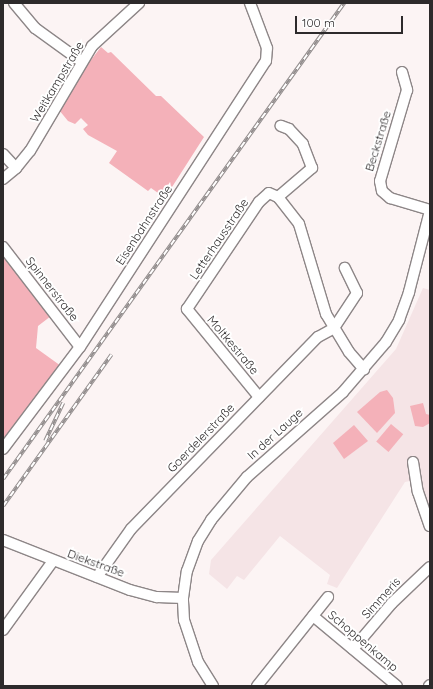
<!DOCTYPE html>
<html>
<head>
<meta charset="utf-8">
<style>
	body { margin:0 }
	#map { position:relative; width:433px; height:689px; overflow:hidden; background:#fcf4f4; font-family:Quicksand,sans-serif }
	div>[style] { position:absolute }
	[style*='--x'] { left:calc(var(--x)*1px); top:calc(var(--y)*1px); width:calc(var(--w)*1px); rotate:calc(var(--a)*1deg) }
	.built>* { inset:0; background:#f5e4e6 }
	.green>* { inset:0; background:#f4b1b9; transform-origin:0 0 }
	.roads { filter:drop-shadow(1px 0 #8d8687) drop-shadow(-1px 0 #8d8687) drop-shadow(0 1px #8d8687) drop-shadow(0 -1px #8d8687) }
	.minor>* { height:10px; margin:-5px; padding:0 5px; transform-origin:5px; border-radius:5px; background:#fff }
	.rail>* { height:3.5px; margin-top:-1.75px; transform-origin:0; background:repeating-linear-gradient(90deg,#fff 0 6px,#938e8e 0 12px); box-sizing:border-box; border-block:1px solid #938e8e }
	span { translate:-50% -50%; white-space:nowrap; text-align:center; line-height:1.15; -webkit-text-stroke:4px #fff; paint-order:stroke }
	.street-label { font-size:12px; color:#2d2a2b }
	.frame { position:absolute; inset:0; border:4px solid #2d2a2b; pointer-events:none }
	.scale { position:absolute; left:295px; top:16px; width:108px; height:18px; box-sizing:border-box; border:2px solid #2d2a2b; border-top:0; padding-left:5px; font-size:12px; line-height:14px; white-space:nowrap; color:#2d2a2b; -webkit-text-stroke:3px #fff; paint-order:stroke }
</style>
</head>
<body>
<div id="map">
	<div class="built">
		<i style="clip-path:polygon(423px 288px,430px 290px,430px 517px,419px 479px,405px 482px,337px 588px,327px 584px,330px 575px,280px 536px,244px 580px,237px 576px,227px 589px,209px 574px,211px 560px,396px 349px)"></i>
	</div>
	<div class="green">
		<i style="clip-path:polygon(101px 47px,108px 53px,111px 52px,156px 96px,161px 96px,204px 137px,165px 198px,151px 188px,148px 191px,109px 163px,117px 151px,88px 135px,83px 129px,88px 125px,81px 118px,75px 124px,68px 121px,59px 110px,84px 69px)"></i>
		<i style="clip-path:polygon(3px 254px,51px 316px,38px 326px,36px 348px,61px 366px,3px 441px)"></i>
		<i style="clip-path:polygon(387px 390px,393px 398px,395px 413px,377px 433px,357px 412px,380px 392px)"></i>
		<i style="clip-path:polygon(423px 403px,426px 414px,430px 415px,430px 423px,423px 427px,415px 426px,410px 406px)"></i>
		<i style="left:391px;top:424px;width:16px;height:23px;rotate:40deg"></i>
		<i style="clip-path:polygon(354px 425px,368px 441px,344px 459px,333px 443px)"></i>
	</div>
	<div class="roads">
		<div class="minor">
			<i style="--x:14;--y:3;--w:33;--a:50"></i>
			<i style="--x:35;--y:28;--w:58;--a:35.9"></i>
			<i style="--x:402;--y:72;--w:19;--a:74"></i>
			<i style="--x:407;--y:90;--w:95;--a:106.5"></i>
			<i style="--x:380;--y:181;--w:10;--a:79"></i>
			<i style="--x:382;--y:191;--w:11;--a:41"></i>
			<i style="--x:390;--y:198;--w:42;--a:16.7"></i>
			<i style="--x:3;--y:154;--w:19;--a:47"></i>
			<i style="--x:3;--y:179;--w:17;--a:-40"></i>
			<i style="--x:16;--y:168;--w:22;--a:-51"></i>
			<i style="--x:30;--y:151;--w:122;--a:-59.4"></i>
			<i style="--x:92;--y:46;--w:64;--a:-42.5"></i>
			<i style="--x:278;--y:197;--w:45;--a:-40.5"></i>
			<i style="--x:312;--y:168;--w:26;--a:-111"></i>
			<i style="--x:303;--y:144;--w:21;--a:-133"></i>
			<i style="--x:289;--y:129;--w:9;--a:-159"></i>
			<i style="--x:3;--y:247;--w:126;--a:52.4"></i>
			<i style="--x:259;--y:397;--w:114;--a:-129.3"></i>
			<i style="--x:187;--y:309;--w:129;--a:-56.1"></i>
			<i style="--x:259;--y:202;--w:13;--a:-42"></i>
			<i style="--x:269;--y:193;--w:10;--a:24"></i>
			<i style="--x:278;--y:197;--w:34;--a:52"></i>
			<i style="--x:299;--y:224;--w:94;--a:73.3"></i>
			<i style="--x:326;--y:314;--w:44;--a:58.8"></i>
			<i style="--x:349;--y:352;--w:23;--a:49"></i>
			<i style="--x:3;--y:449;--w:128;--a:-53"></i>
			<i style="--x:80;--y:347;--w:341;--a:-57"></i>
			<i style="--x:266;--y:61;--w:13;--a:-86"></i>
			<i style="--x:267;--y:48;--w:48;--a:-110.7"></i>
			<i style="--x:413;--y:462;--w:30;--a:81"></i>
			<i style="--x:418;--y:492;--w:36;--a:71"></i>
			<i style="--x:3;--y:540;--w:136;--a:21.5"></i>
			<i style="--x:130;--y:590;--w:28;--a:15"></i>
			<i style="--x:157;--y:597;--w:26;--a:2"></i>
			<i style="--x:97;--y:577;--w:59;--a:-54.7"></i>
			<i style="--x:131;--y:529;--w:268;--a:-45.8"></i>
			<i style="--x:318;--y:337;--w:18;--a:-29"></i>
			<i style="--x:334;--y:328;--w:42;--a:-56.7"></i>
			<i style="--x:357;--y:293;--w:28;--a:-116"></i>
			<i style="--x:313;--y:616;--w:109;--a:39.8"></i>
			<i style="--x:3;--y:630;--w:85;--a:-54.1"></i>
			<i style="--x:353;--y:649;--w:60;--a:-49.7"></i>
			<i style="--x:392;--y:603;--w:52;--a:-43.5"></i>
			<i style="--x:213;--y:686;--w:28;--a:-122"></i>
			<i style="--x:198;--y:662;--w:44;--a:-108.4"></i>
			<i style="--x:184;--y:620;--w:22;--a:-93"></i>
			<i style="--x:183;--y:598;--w:27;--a:-82"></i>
			<i style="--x:187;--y:571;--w:32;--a:-70"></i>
			<i style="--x:198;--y:541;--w:25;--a:-58"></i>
			<i style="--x:211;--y:520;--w:56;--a:-50.1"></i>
			<i style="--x:247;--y:477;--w:128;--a:-41.5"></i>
			<i style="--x:343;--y:392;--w:66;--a:-49.3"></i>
			<i style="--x:386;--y:342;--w:26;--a:-59"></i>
			<i style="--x:399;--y:320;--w:30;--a:-70"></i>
			<i style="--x:409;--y:292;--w:84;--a:-75.5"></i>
			<i style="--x:257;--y:686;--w:114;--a:-51.4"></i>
			<i style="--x:429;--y:686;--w:1;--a:-45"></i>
		</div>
	</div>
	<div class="rail">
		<i style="--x:45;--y:441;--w:42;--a:-64.7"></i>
		<i style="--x:3;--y:479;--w:586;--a:-54.38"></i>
		<i style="--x:3;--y:506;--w:186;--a:-54.4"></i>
	</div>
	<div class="street-label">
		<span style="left:57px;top:82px;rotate:-59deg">Weitkampstraße</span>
		<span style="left:378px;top:141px;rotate:-73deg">Beckstraße</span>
		<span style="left:144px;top:225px;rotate:-57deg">Eisenbahnstraße</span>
		<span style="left:219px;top:239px;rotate:-56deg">Letterhausstraße</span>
		<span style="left:52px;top:289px;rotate:52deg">Spinnerstraße</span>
		<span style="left:233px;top:345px;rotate:50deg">Moltkestraße</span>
		<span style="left:275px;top:434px;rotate:-42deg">In der Lauge</span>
		<span style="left:201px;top:438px;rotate:-46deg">Goerdelerstraße</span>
		<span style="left:96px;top:563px;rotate:20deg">Diekstraße</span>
		<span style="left:381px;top:598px;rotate:-48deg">Simmeris</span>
		<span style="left:363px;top:641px;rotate:40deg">Schoppenkamp</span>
	</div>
	<div class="frame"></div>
	<div class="scale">100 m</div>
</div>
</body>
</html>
